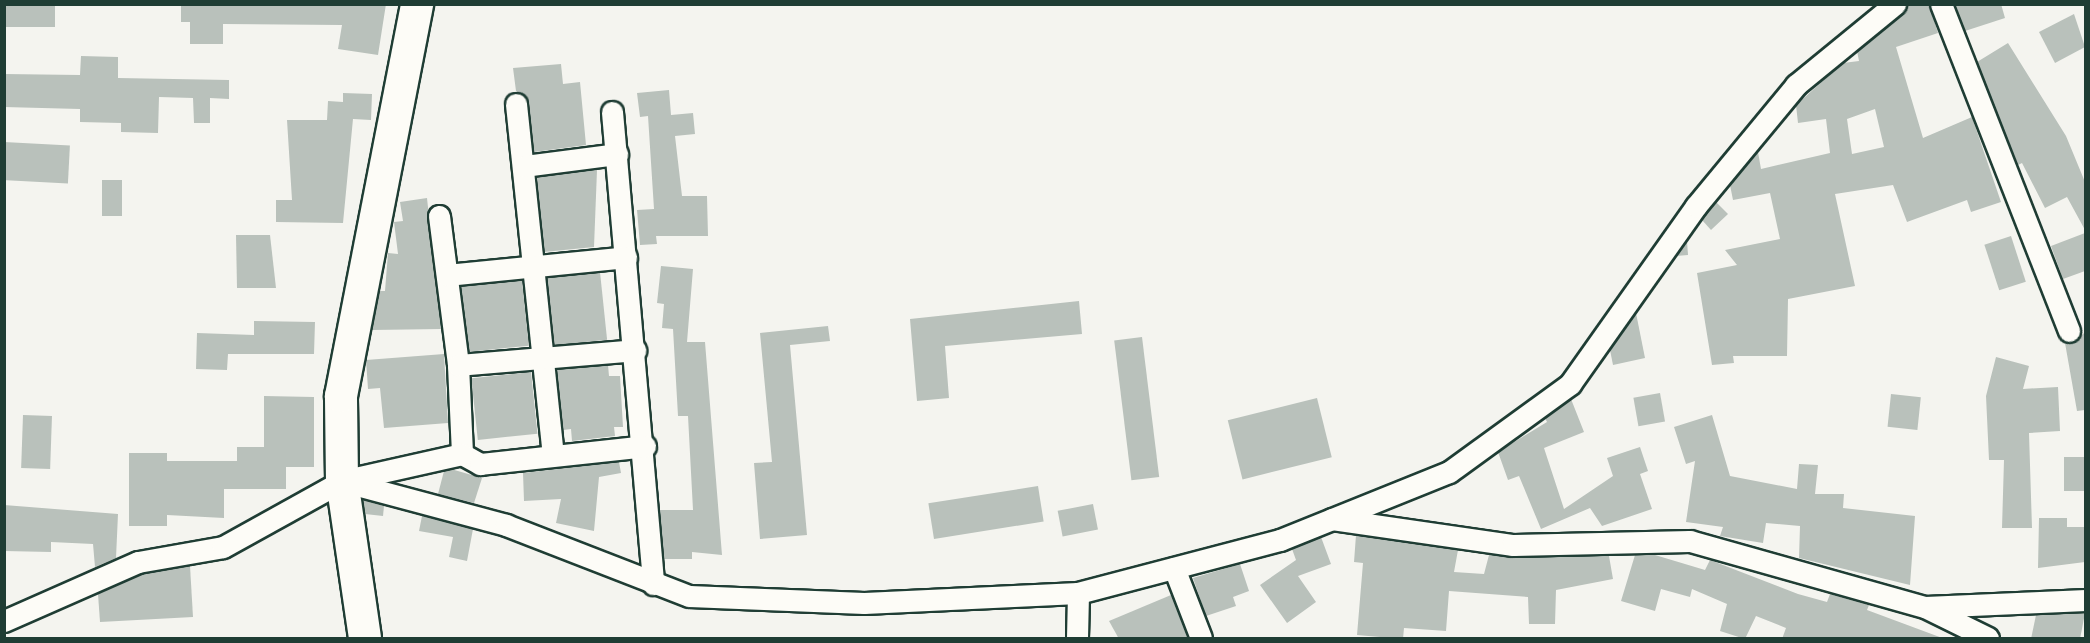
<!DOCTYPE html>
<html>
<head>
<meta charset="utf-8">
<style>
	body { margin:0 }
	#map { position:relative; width:2090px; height:643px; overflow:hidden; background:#f4f4ef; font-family:"Comic Neue",sans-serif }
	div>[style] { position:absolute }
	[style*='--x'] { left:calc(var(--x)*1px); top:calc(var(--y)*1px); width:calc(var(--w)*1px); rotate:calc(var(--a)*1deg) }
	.building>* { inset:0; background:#b9c1bb; transform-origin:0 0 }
	.roads { filter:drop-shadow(2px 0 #1f3d34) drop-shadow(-2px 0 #1f3d34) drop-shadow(0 2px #1f3d34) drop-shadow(0 -2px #1f3d34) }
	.street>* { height:21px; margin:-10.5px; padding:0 10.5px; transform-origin:10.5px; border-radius:10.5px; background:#fdfcf7 }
	.secondary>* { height:32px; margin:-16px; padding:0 16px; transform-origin:16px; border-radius:16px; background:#fdfcf7 }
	span { translate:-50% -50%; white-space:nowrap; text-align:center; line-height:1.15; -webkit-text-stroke:5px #fdfcf7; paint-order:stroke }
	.frame { position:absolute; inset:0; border:6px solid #1f3d34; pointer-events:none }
</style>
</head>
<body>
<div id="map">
	<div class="building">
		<i style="left:4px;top:4px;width:51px;height:23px"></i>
		<i style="clip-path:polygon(181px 4px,386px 4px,378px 55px,338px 49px,342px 25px,223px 24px,223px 44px,190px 44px,190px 22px,181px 22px)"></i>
		<i style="clip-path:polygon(evenodd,1907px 4px,1929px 4px,1938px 33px,1896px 47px,1923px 138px,1972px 117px,2001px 202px,1971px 212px,1967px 200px,1907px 222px,1893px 185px,1835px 194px,1855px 286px,1788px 299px,1787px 356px,1733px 356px,1734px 363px,1712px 365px,1697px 273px,1737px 265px,1725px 250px,1780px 239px,1770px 193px,1733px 200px,1730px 185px,1758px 152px,1761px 169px,1830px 153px,1826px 119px,1798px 123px,1796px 105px,1843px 63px,1859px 61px,1857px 51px,1907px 4px,1875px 109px,1884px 147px,1852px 154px,1847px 119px,1875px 109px)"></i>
		<i style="clip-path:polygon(1955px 4px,2001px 4px,2005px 18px,1965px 31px)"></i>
		<i style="clip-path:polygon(2074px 14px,2085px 47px,2055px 63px,2039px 32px)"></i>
		<i style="clip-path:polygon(2008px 43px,2066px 136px,2085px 182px,2085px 230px,2067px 197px,2045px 208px,2022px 163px,2018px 165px,1977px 62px)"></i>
		<i style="clip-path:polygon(81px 56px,118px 57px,118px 78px,229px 80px,229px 99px,210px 98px,210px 123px,194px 123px,193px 98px,159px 97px,158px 133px,121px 132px,121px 123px,80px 122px,80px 109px,4px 107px,4px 74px,80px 75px)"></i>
		<i style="clip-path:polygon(561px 64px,563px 84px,580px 82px,586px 145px,534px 152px,529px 102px,516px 91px,513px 68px)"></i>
		<i style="clip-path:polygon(669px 90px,671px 115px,693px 113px,695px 134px,675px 136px,682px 196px,707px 196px,708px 236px,656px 236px,657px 244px,640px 245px,637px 210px,654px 209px,648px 116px,640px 117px,637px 93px)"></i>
		<i style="clip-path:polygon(343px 93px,372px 94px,371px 120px,353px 119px,343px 223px,276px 222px,276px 200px,292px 200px,287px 120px,327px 120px,328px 101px,343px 102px)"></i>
		<i style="left:4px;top:142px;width:66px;height:38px;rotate:3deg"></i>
		<i style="clip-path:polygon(597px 170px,594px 247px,544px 252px,537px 177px)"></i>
		<i style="left:102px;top:180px;width:20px;height:36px"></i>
		<i style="clip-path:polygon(427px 198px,441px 329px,372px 330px,380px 291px,385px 291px,388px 253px,398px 254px,394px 222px,403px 221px,400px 202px)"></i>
		<i style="clip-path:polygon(1716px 202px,1728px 214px,1711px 230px,1702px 220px)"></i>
		<i style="clip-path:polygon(2085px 233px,2085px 271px,2063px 279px,2051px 246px)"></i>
		<i style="clip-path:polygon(236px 235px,270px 235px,276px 288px,237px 288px)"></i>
		<i style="left:2011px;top:236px;width:48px;height:28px;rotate:72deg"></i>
		<i style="clip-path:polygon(1687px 241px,1688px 255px,1676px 256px)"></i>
		<i style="clip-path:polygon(661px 266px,693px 269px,687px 342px,705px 342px,722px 555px,692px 552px,692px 559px,664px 559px,659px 510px,693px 510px,688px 416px,678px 416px,673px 329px,662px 328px,664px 304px,657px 303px)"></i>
		<i style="left:600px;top:272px;width:68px;height:53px;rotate:84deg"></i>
		<i style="left:522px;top:280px;width:66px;height:61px;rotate:84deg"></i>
		<i style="clip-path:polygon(1079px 301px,1082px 334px,945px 346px,949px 398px,917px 401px,910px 319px)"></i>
		<i style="clip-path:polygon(1636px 313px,1645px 358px,1613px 365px,1610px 350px)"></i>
		<i style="clip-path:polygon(254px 321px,315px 322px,314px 354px,228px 354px,227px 370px,196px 369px,197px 333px,254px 335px)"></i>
		<i style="clip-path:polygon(828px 326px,830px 341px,790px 345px,807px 535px,760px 539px,754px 463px,772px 462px,760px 333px)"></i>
		<i style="clip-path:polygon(2085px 332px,2085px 410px,2077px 411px,2065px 343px,2074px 343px)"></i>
		<i style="left:1142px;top:337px;width:141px;height:28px;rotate:83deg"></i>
		<i style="clip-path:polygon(444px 354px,448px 423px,384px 428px,380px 388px,368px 389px,366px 360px)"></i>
		<i style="clip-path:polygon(1996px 357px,2029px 366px,2023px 389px,2058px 387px,2060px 431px,2029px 433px,2032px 528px,2002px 528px,2004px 460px,1989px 460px,1986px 396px)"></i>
		<i style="clip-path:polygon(608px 365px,609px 376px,620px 376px,623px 427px,614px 427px,615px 436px,572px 441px,571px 429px,563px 430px,557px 369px)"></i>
		<i style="left:531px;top:372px;width:62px;height:60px;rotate:84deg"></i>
		<i style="left:1660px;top:393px;width:29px;height:27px;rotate:80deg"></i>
		<i style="left:1891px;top:394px;width:30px;height:33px;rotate:6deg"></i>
		<i style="clip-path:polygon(264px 396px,314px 397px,314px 467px,286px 467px,286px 489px,224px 489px,224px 518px,167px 515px,167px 526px,129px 526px,129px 453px,167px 453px,167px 461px,237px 461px,237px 447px,264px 447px)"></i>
		<i style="left:1317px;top:398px;width:61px;height:92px;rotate:76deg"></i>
		<i style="clip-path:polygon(1571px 399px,1584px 432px,1544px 448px,1564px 509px,1613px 476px,1607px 458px,1640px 447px,1648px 471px,1640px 474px,1652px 509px,1602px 526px,1590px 508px,1541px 529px,1519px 476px,1508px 480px,1498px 452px,1547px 422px,1545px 418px)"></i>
		<i style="left:23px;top:415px;width:29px;height:53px;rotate:2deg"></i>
		<i style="clip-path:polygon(1712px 415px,1730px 476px,1797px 489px,1799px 464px,1818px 465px,1815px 494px,1844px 494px,1843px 508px,1915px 516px,1910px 585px,1799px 558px,1800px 526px,1766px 523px,1763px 543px,1720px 536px,1723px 527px,1686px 522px,1695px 461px,1686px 464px,1674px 427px)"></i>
		<i style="left:2064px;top:457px;width:21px;height:34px"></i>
		<i style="clip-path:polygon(619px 462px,621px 473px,599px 477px,594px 531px,556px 523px,561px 499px,524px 501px,523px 473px)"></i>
		<i style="clip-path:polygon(451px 469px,482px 478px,474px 503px,438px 494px,444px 471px)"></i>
		<i style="left:1038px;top:486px;width:36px;height:111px;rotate:81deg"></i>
		<i style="clip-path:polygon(363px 500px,384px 506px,383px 516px,365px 514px)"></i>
		<i style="left:1093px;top:504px;width:26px;height:36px;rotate:79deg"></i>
		<i style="clip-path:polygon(4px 505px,118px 514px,116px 558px,95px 567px,93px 544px,51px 542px,51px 552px,4px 551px)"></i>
		<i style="clip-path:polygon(422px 516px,473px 529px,467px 561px,449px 557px,453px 537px,419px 531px)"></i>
		<i style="clip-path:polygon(2039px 518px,2067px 518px,2067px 527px,2085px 527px,2085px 562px,2038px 568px)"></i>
		<i style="clip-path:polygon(1356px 535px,1458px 550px,1454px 572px,1484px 574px,1489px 555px,1609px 556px,1613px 579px,1556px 590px,1555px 624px,1529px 624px,1528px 597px,1449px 591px,1446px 631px,1404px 628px,1403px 639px,1357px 635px,1363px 563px,1354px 562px)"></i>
		<i style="clip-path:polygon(1321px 537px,1331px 564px,1298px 576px,1316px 602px,1287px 623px,1260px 585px,1296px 560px,1292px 549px)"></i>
		<i style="clip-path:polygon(1635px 555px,1655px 555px,1705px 570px,1710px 560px,1798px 594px,1827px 602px,1830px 594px,1869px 605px,1867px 610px,1945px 639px,1782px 639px,1786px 628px,1756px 616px,1745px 639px,1720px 631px,1727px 604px,1692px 589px,1690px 597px,1661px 589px,1655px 611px,1621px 601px)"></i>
		<i style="clip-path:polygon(1240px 564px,1249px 591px,1233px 597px,1236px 606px,1206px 616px,1193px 578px)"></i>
		<i style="clip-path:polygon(190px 566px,193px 617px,100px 622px,98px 594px,142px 574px)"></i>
		<i style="clip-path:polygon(1171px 595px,1188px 639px,1119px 639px,1109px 621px)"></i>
		<i style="clip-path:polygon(2085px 613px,2080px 639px,2031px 639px,2036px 615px)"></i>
	</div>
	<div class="roads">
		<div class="street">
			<i style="--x:1941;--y:4;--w:351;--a:68.6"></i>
			<i style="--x:516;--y:104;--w:353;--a:84"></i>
			<i style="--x:612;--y:112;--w:474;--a:85"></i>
			<i style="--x:524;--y:166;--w:94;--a:-7.4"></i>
			<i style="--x:439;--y:216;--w:150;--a:82.7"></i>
			<i style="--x:458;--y:365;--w:89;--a:87.4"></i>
			<i style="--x:462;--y:454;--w:21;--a:29"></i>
			<i style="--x:480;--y:464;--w:166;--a:-6.2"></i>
			<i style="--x:447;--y:275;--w:180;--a:-5.7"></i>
			<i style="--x:458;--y:365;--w:178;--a:-4.8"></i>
			<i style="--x:342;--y:481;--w:170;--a:15"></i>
			<i style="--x:506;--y:525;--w:196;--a:21.2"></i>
			<i style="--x:689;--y:596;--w:175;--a:2.3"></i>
			<i style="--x:864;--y:603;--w:214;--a:-2.7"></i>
			<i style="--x:1078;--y:593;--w:209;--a:-14.7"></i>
			<i style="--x:1280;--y:540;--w:182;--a:-21.9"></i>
			<i style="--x:1449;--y:472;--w:150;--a:-36"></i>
			<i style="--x:1570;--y:384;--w:218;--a:-54.7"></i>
			<i style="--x:1696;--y:206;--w:157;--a:-50.4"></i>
			<i style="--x:1796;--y:85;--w:128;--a:-39.3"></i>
			<i style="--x:1332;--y:519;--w:183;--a:8.2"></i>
			<i style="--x:1513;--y:545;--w:177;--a:-1.3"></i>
			<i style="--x:1690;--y:541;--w:244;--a:15.7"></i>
			<i style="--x:1925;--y:607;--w:161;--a:-2.5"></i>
			<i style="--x:1174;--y:568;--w:75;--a:68.9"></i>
			<i style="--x:1927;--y:608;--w:68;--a:26.2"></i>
			<i style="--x:4;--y:621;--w:146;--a:-23.8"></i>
			<i style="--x:138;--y:562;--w:86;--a:-10"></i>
			<i style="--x:223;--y:547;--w:136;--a:-29"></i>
			<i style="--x:342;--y:481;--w:123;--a:-12.7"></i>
			<i style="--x:1077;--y:638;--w:45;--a:-88.7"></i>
		</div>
		<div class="secondary">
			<i style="--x:365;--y:638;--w:159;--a:-98.3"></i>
			<i style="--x:342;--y:481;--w:85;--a:-90.7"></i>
			<i style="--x:341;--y:396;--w:399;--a:-79"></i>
		</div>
	</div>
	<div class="frame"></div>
</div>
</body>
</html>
